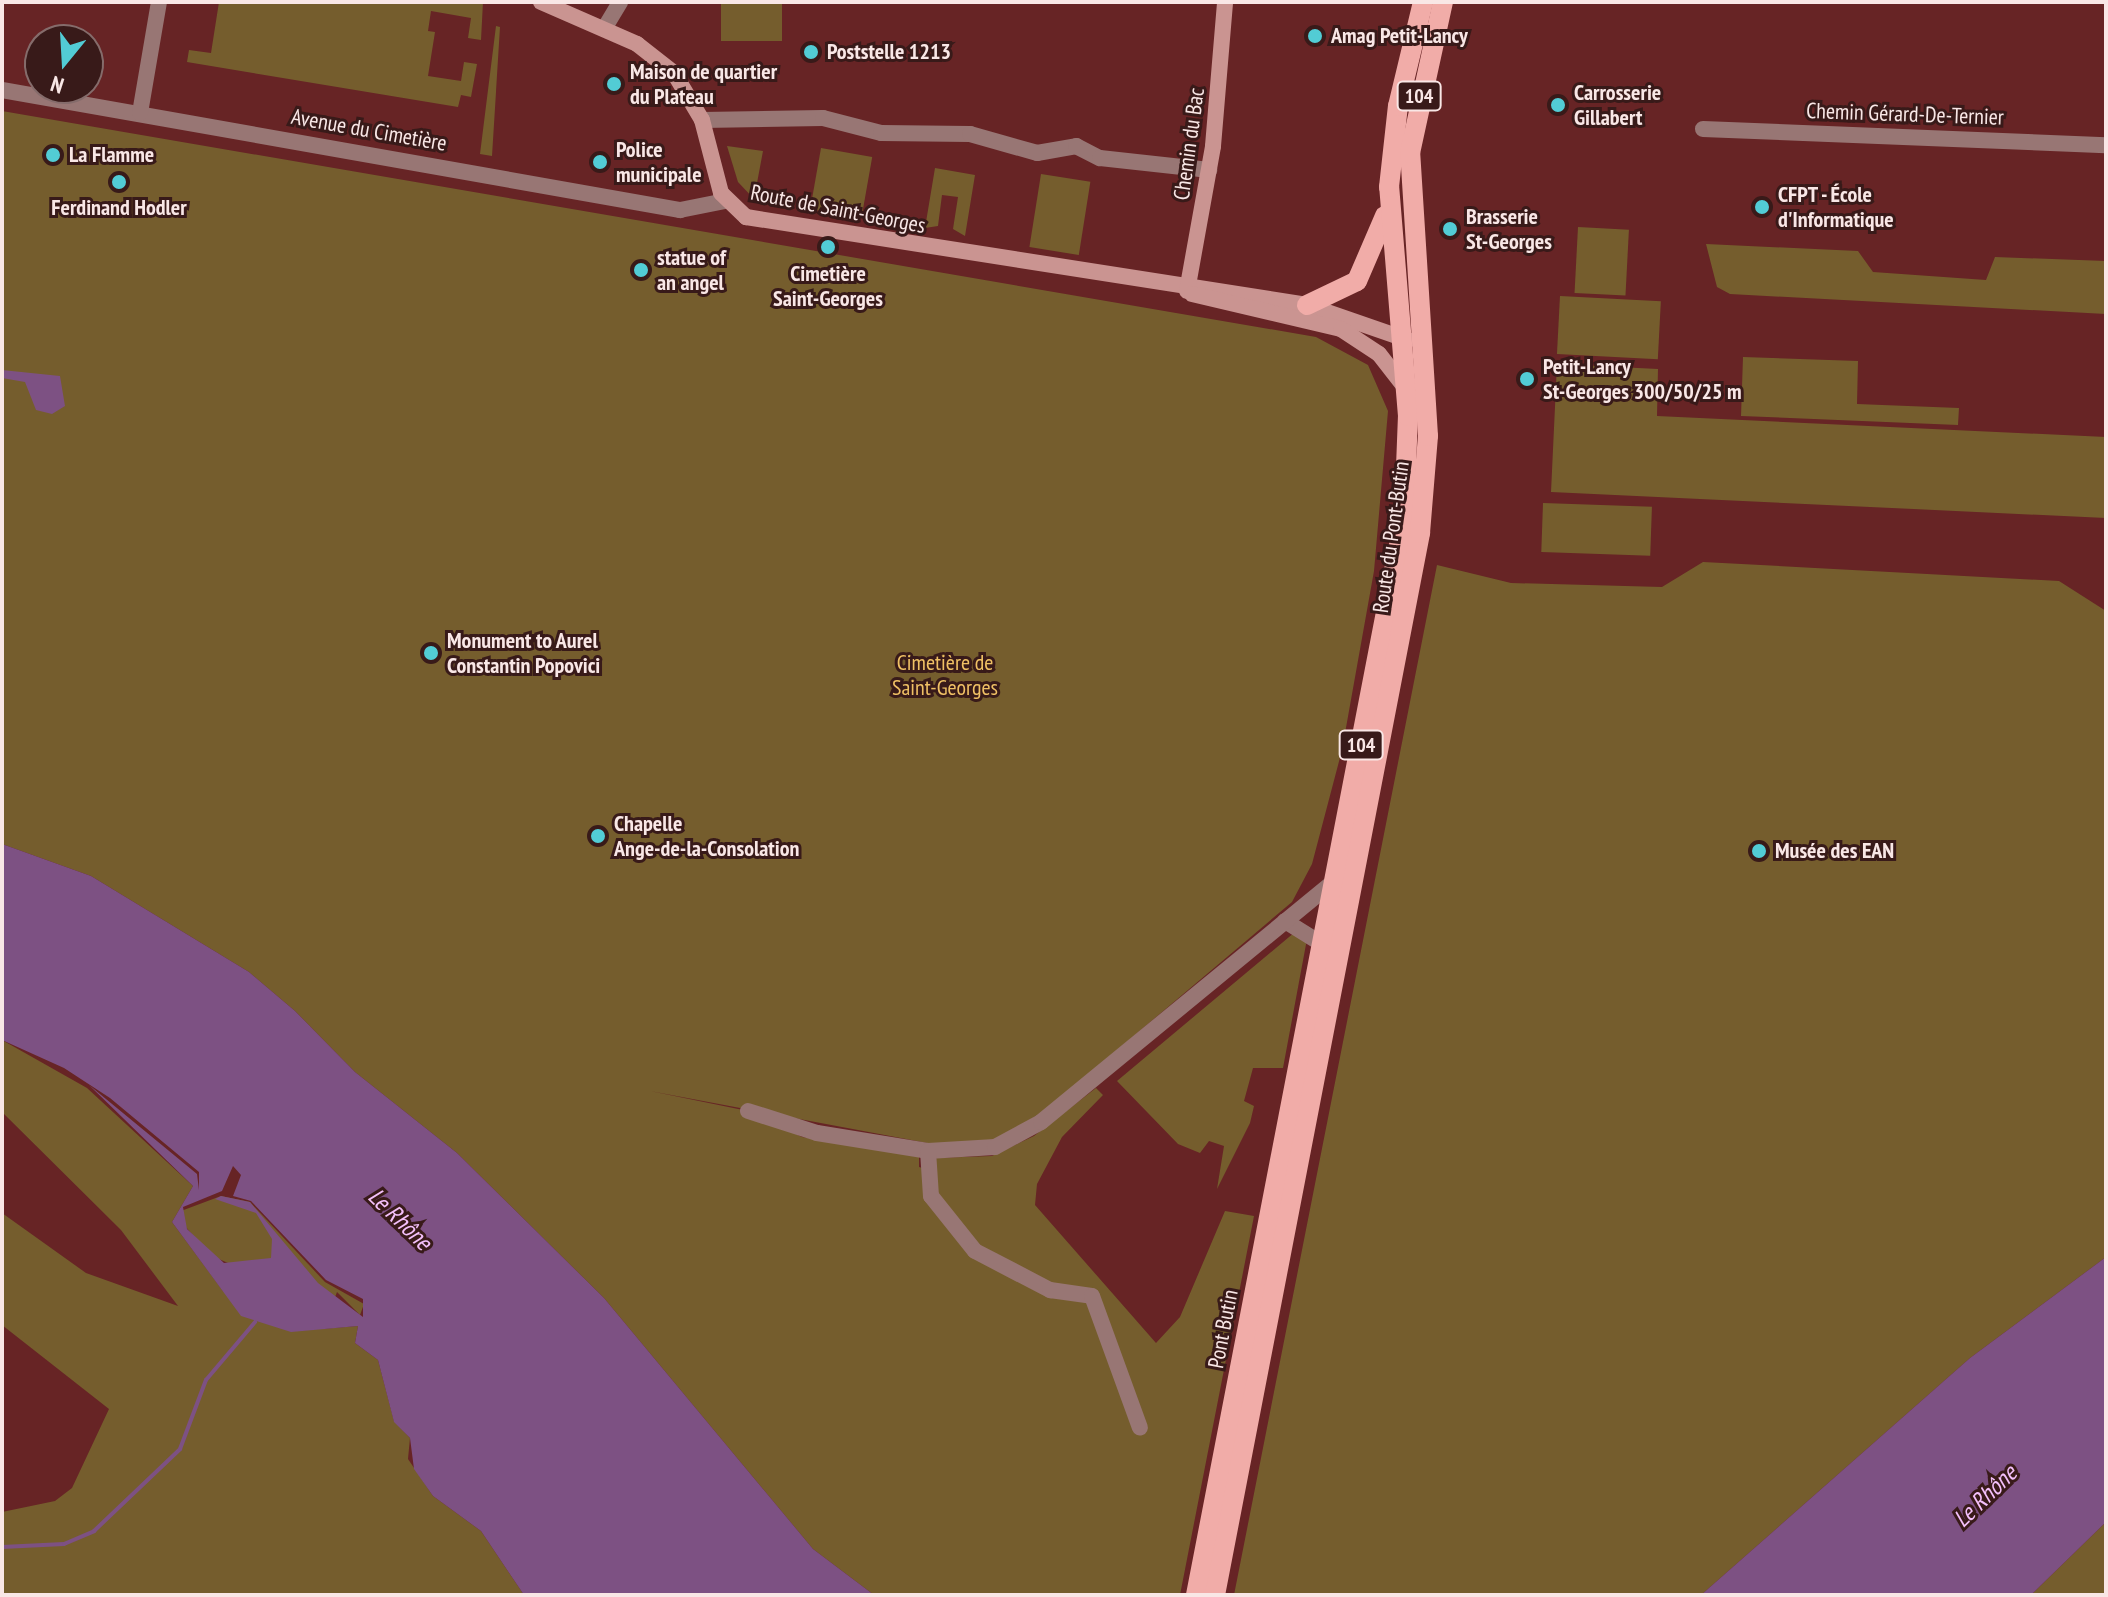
<!DOCTYPE html>
<html>
<head>
<meta charset="utf-8">
<style>
	body { margin:0 }
	#map { position:relative; width:2108px; height:1597px; overflow:hidden; background:#672425; font-family:"PT Sans Narrow",sans-serif }
	div>[style] { position:absolute }
	[style*='--x'] { left:calc(var(--x)*1px); top:calc(var(--y)*1px); width:calc(var(--w)*1px); rotate:calc(var(--a)*1deg) }
	.green>* { inset:0; background:#755d2d; transform-origin:0 0 }
	.water>* { inset:0; background:#7d5183 }
	.stream>* { height:4px; margin:-2px; padding:0 2px; transform-origin:2px; border-radius:2px; background:#7d5183 }
	.street>* { height:16px; margin:-8px; padding:0 8px; transform-origin:8px; border-radius:8px; background:#987674 }
	.secondary>* { height:16px; margin:-8px; padding:0 8px; transform-origin:8px; border-radius:8px; background:#ca9491 }
	.primary>* { height:20px; margin:-10px; padding:0 10px; transform-origin:10px; border-radius:10px; background:#f1aca8 }
	.dots>* { width:22px; height:22px; translate:-50% -50%; box-sizing:border-box; border:4px solid #381a19; border-radius:50% }
	span { translate:-50% -50%; white-space:nowrap; text-align:center; line-height:1.15; -webkit-text-stroke:6px #381a19; paint-order:stroke }
	.shield-label span { padding:2px 6px; background:#381a19; border:2px solid; border-radius:6px; -webkit-text-stroke-width:0 }
	.shield-label { font-size:20px; color:#f9e7e6; font-weight:700 }
	.poi-label { font-size:22px; color:#f9e7e6; font-weight:700 }
	.left { translate:0 -50%; text-align:left }
	.street-label { font-size:22px; color:#f9e7e6 }
	.park-label { font-size:22px; color:#f0c165 }
	.water-label { font-size:24px; color:#f4c0fb; font-style:italic }
	.frame { position:absolute; inset:0; border:4px solid #f9e7e6; pointer-events:none }
	.north { position:absolute; left:24px; top:24px; width:80px; height:80px; box-sizing:border-box; background:#381a19; border:2px solid #856c6b; border-radius:50%; rotate:198deg; font-size:22px; font-weight:700; line-height:32px; text-align:center; color:#f9e7e6 }
	.north::after { content:''; display:block; margin:auto; width:28px; height:36px; background:#52ccd5; clip-path:polygon(50% 0,100% 100%,50% 72%,0 100%) }
</style>
</head>
<body>
<div id="map">
	<div class="green">
		<i style="clip-path:polygon(219px 2px,483px 2px,481px 40px,468px 38px,471px 18px,431px 11px,428px 31px,435px 32px,428px 76px,461px 81px,464px 62px,477px 64px,471px 97px,461px 95px,458px 107px,187px 62px,189px 50px,211px 53px)"></i>
		<i style="left:721px;top:2px;width:61px;height:39px"></i>
		<i style="clip-path:polygon(496px 26px,500px 27px,492px 156px,480px 154px)"></i>
		<i style="clip-path:polygon(2px 111px,1316px 337px,1368px 365px,1388px 411px,1374px 571px,1342px 750px,1312px 864px,1292px 902px,1045px 1111px,995px 1140px,954px 1148px,650px 1091px,748px 1111px,802px 1137px,919px 1157px,919px 1167px,930px 1170px,934px 1158px,992px 1156px,1034px 1136px,1096px 1088px,1103px 1095px,1062px 1137px,1037px 1184px,1035px 1205px,1156px 1343px,1180px 1317px,1225px 1211px,1254px 1216px,1180px 1595px,874px 1595px,813px 1549px,604px 1298px,457px 1153px,355px 1072px,295px 1011px,249px 972px,91px 876px,2px 844px)"></i>
		<i style="clip-path:polygon(727px 146px,763px 151px,754px 199px,738px 182px)"></i>
		<i style="left:821px;top:148px;width:52px;height:62px;rotate:10deg"></i>
		<i style="clip-path:polygon(935px 168px,975px 175px,965px 236px,953px 229px,958px 197px,942px 195px,938px 226px,925px 228px)"></i>
		<i style="left:1041px;top:174px;width:50px;height:74px;rotate:9deg"></i>
		<i style="left:1578px;top:227px;width:51px;height:66px;rotate:3deg"></i>
		<i style="clip-path:polygon(1706px 244px,1858px 251px,1873px 272px,1986px 280px,1995px 257px,2106px 261px,2106px 314px,1730px 294px,1717px 287px)"></i>
		<i style="left:1560px;top:296px;width:101px;height:58px;rotate:3deg"></i>
		<i style="clip-path:polygon(1743px 357px,1858px 361px,1857px 404px,1959px 408px,1958px 425px,1741px 416px)"></i>
		<i style="clip-path:polygon(1557px 364px,1658px 369px,1657px 416px,2106px 437px,2106px 518px,1551px 492px)"></i>
		<i style="left:1543px;top:503px;width:109px;height:49px;rotate:2deg"></i>
		<i style="clip-path:polygon(1703px 562px,2059px 581px,2106px 611px,2106px 1257px,1970px 1358px,1701px 1595px,1234px 1595px,1437px 565px,1511px 583px,1662px 587px)"></i>
		<i style="clip-path:polygon(1295px 932px,1307px 939px,1283px 1068px,1253px 1068px,1244px 1101px,1254px 1106px,1250px 1123px,1217px 1189px,1224px 1146px,1209px 1141px,1200px 1153px,1178px 1144px,1117px 1081px)"></i>
		<i style="clip-path:polygon(2px 1040px,87px 1088px,193px 1186px,172px 1222px,223px 1291px,321px 1329px,358px 1326px,355px 1343px,378px 1360px,394px 1421px,410px 1438px,408px 1459px,433px 1496px,481px 1531px,524px 1595px,2px 1595px,2px 1512px,55px 1501px,72px 1488px,109px 1409px,2px 1325px,2px 1213px,86px 1273px,178px 1306px,121px 1230px,2px 1112px)"></i>
		<i style="clip-path:polygon(221px 1196px,250px 1202px,325px 1282px,364px 1304px,360px 1315px,337px 1292px,331px 1308px,212px 1256px,182px 1223px,181px 1211px)"></i>
		<i style="clip-path:polygon(2106px 1522px,2106px 1595px,2031px 1595px)"></i>
	</div>
	<div class="water">
		<i style="clip-path:polygon(2px 370px,60px 376px,65px 406px,52px 414px,36px 410px,25px 382px,2px 378px)"></i>
		<i style="clip-path:polygon(evenodd,2px 844px,91px 876px,249px 972px,295px 1011px,355px 1072px,457px 1153px,604px 1298px,813px 1549px,874px 1595px,524px 1595px,481px 1531px,433px 1496px,414px 1469px,410px 1438px,394px 1422px,378px 1360px,355px 1343px,358px 1326px,291px 1332px,241px 1316px,172px 1222px,193px 1186px,89px 1085px,197px 1174px,199px 1190px,199px 1172px,110px 1098px,64px 1068px,2px 1040px,2px 844px,233px 1166px,241px 1175px,233px 1196px,251px 1201px,326px 1280px,363px 1299px,363px 1317px,318px 1283px,250px 1202px,221px 1196px,215px 1199px,256px 1213px,272px 1239px,271px 1258px,224px 1263px,187px 1229px,183px 1207px,222px 1191px,233px 1166px)"></i>
		<i style="clip-path:polygon(2106px 1257px,2106px 1522px,2031px 1595px,1701px 1595px,1970px 1358px)"></i>
	</div>
	<div class="stream">
		<i style="--x:2;--y:1547;--w:62;--a:-2.8"></i>
		<i style="--x:64;--y:1544;--w:33;--a:-23"></i>
		<i style="--x:94;--y:1531;--w:119;--a:-43.6"></i>
		<i style="--x:180;--y:1449;--w:74;--a:-69.4"></i>
		<i style="--x:206;--y:1380;--w:76;--a:-49.8"></i>
	</div>
	<div class="street">
		<i style="--x:604;--y:29;--w:31;--a:-59"></i>
		<i style="--x:2;--y:90;--w:689;--a:10.04"></i>
		<i style="--x:680;--y:210;--w:46;--a:-11.3"></i>
		<i style="--x:140;--y:113;--w:113;--a:-80.3"></i>
		<i style="--x:702;--y:120;--w:121;--a:-0.9"></i>
		<i style="--x:823;--y:118;--w:60;--a:14.5"></i>
		<i style="--x:881;--y:133;--w:89;--a:0.6"></i>
		<i style="--x:970;--y:134;--w:70;--a:15.8"></i>
		<i style="--x:1037;--y:153;--w:40;--a:-10"></i>
		<i style="--x:1076;--y:146;--w:27;--a:27"></i>
		<i style="--x:1100;--y:158;--w:110;--a:6.3"></i>
		<i style="--x:1703;--y:129;--w:403;--a:2.3"></i>
		<i style="--x:1285;--y:921;--w:44;--a:31.9"></i>
		<i style="--x:748;--y:1111;--w:72;--a:17.7"></i>
		<i style="--x:817;--y:1133;--w:112;--a:9.2"></i>
		<i style="--x:928;--y:1151;--w:67;--a:-3.4"></i>
		<i style="--x:995;--y:1147;--w:52;--a:-28.5"></i>
		<i style="--x:1041;--y:1122;--w:379;--a:-39.4"></i>
		<i style="--x:928;--y:1151;--w:45;--a:86.2"></i>
		<i style="--x:931;--y:1196;--w:70;--a:51.3"></i>
		<i style="--x:975;--y:1251;--w:85;--a:27.5"></i>
		<i style="--x:1050;--y:1290;--w:42;--a:8.1"></i>
		<i style="--x:1092;--y:1296;--w:140;--a:70"></i>
	</div>
	<div class="secondary">
		<i style="--x:541;--y:2;--w:105;--a:23.6"></i>
		<i style="--x:637;--y:44;--w:47;--a:38.1"></i>
		<i style="--x:674;--y:73;--w:55;--a:59.2"></i>
		<i style="--x:702;--y:120;--w:75;--a:75.4"></i>
		<i style="--x:721;--y:193;--w:35;--a:44"></i>
		<i style="--x:746;--y:217;--w:568;--a:8.91"></i>
		<i style="--x:1307;--y:305;--w:107;--a:19.1"></i>
		<i style="--x:1187;--y:291;--w:147;--a:-79.8"></i>
		<i style="--x:1213;--y:146;--w:144;--a:-85.2"></i>
		<i style="--x:1192;--y:294;--w:153;--a:13.2"></i>
		<i style="--x:1341;--y:329;--w:45;--a:33.3"></i>
		<i style="--x:1379;--y:354;--w:46;--a:52.1"></i>
	</div>
	<div class="primary">
		<i style="--x:1307;--y:305;--w:55;--a:-25.6"></i>
		<i style="--x:1357;--y:281;--w:71;--a:-66.7"></i>
		<i style="--x:1196;--y:1595;--w:1096;--a:-79.06"></i>
		<i style="--x:1404;--y:519;--w:103;--a:-87.8"></i>
		<i style="--x:1408;--y:416;--w:230;--a:-94.7"></i>
		<i style="--x:1389;--y:187;--w:81;--a:-83.7"></i>
		<i style="--x:1398;--y:106;--w:107;--a:-76.5"></i>
		<i style="--x:1215;--y:1595;--w:1082;--a:-79.07"></i>
		<i style="--x:1420;--y:533;--w:97;--a:-85.3"></i>
		<i style="--x:1428;--y:436;--w:284;--a:-93.6"></i>
		<i style="--x:1410;--y:153;--w:155;--a:-77.7"></i>
	</div>
	<div class="dots">
		<i style="left:1315px;top:36px;background:#52ccd5"></i>
		<i style="left:811px;top:52px;background:#52ccd5"></i>
		<i style="left:614px;top:84px;background:#52ccd5"></i>
		<i style="left:1558px;top:105px;background:#52ccd5"></i>
		<i style="left:53px;top:155px;background:#52ccd5"></i>
		<i style="left:600px;top:162px;background:#52ccd5"></i>
		<i style="left:119px;top:182px;background:#52ccd5"></i>
		<i style="left:1762px;top:207px;background:#52ccd5"></i>
		<i style="left:1450px;top:229px;background:#52ccd5"></i>
		<i style="left:828px;top:247px;background:#52ccd5"></i>
		<i style="left:641px;top:270px;background:#52ccd5"></i>
		<i style="left:1527px;top:379px;background:#52ccd5"></i>
		<i style="left:431px;top:653px;background:#52ccd5"></i>
		<i style="left:598px;top:836px;background:#52ccd5"></i>
		<i style="left:1759px;top:851px;background:#52ccd5"></i>
	</div>
	<div class="shield-label">
		<span style="left:1419px;top:96px">104</span>
		<span style="left:1361px;top:745px">104</span>
	</div>
	<div class="poi-label">
		<span class="left" style="left:1331px;top:36px">Amag Petit-Lancy</span>
		<span class="left" style="left:827px;top:52px">Poststelle 1213</span>
		<span class="left" style="left:630px;top:84px">Maison de quartier<br>du Plateau</span>
		<span class="left" style="left:1574px;top:105px">Carrosserie<br>Gillabert</span>
		<span class="left" style="left:616px;top:162px">Police<br>municipale</span>
		<span class="left" style="left:69px;top:155px">La Flamme</span>
		<span class="left" style="left:1778px;top:207px">CFPT - École<br>d'Informatique</span>
		<span style="left:119px;top:208px">Ferdinand Hodler</span>
		<span class="left" style="left:1466px;top:229px">Brasserie<br>St-Georges</span>
		<span class="left" style="left:657px;top:270px">statue of<br>an angel</span>
		<span style="left:828px;top:286px">Cimetière<br>Saint-Georges</span>
		<span class="left" style="left:1543px;top:379px">Petit-Lancy<br>St-Georges 300/50/25 m</span>
		<span class="left" style="left:447px;top:653px">Monument to Aurel<br>Constantin Popovici</span>
		<span class="left" style="left:614px;top:836px">Chapelle<br>Ange-de-la-Consolation</span>
		<span class="left" style="left:1775px;top:851px">Musée des EAN</span>
	</div>
	<div class="street-label">
		<span style="left:1905px;top:114px;rotate:2deg">Chemin Gérard-De-Ternier</span>
		<span style="left:369px;top:130px;rotate:10deg">Avenue du Cimetière</span>
		<span style="left:1189px;top:144px;rotate:-82deg">Chemin du Bac</span>
		<span style="left:838px;top:209px;rotate:11deg">Route de Saint-Georges</span>
		<span style="left:1391px;top:537px;rotate:-82deg">Route du Pont-Butin</span>
		<span style="left:1223px;top:1329px;rotate:-79deg">Pont Butin</span>
	</div>
	<div class="park-label">
		<span style="left:945px;top:675px">Cimetière de<br>Saint-Georges</span>
	</div>
	<div class="water-label">
		<span style="left:400px;top:1219px;rotate:44deg">Le Rhône</span>
		<span style="left:1985px;top:1496px;rotate:-44deg">Le Rhône</span>
	</div>
	<div class="frame"></div>
	<div class="north">N</div>
</div>
</body>
</html>
